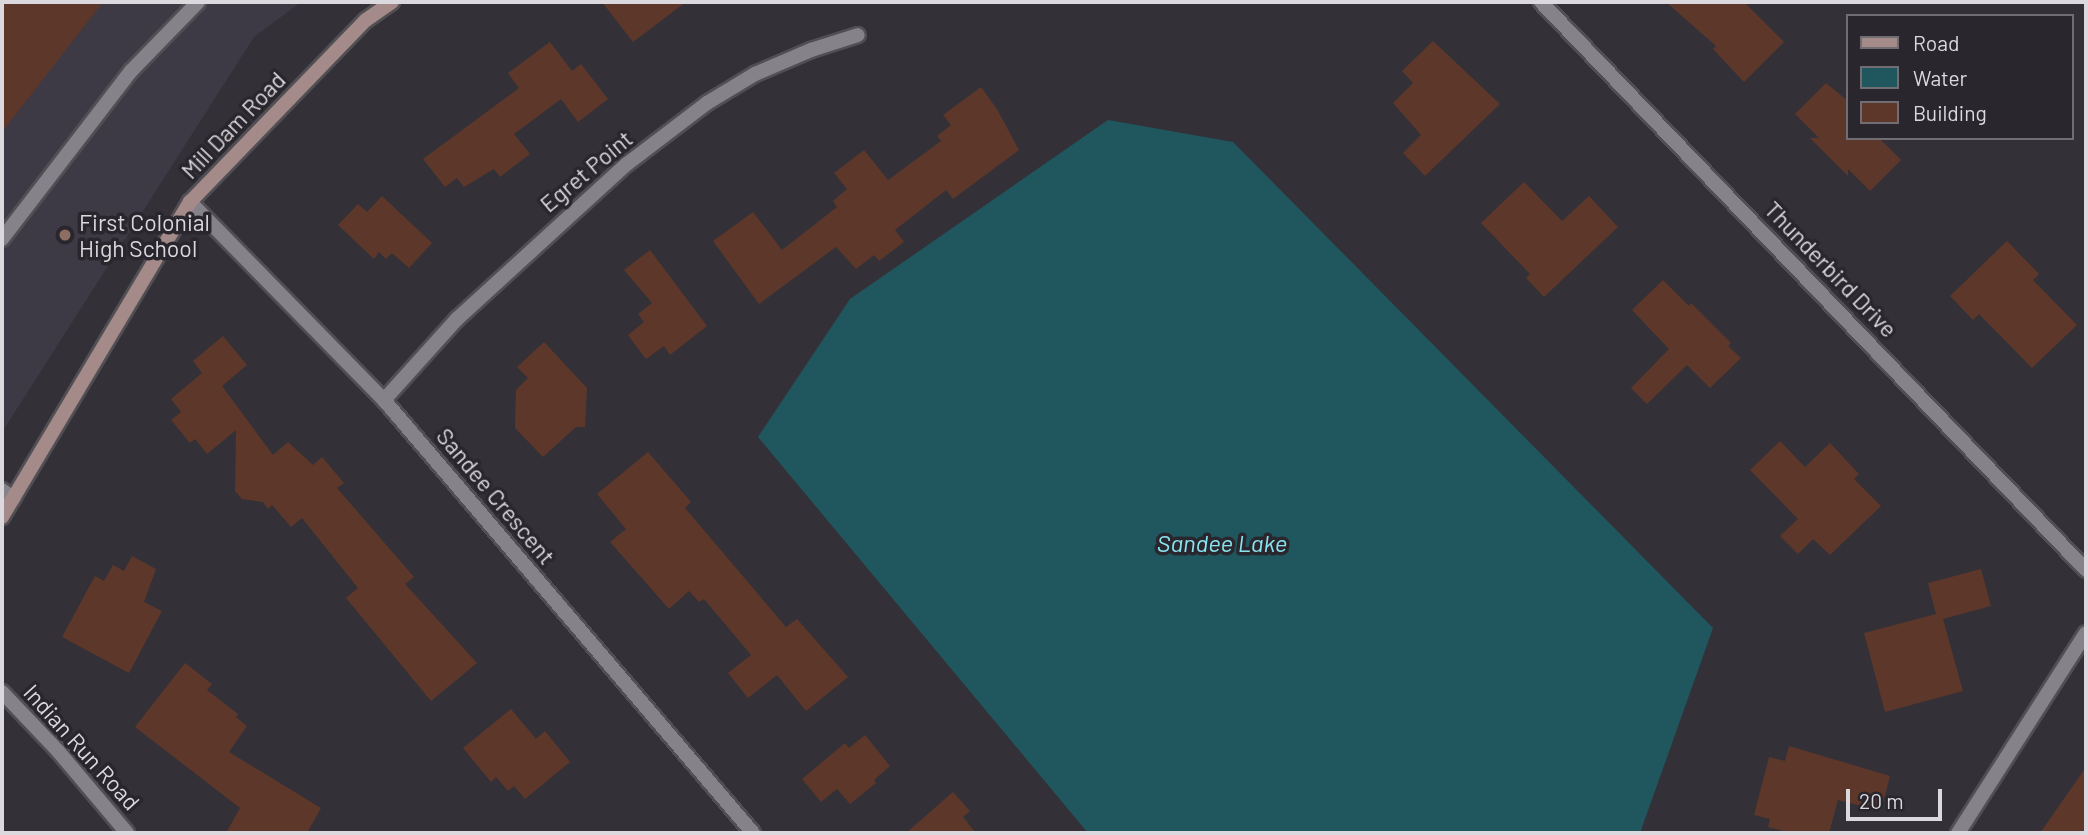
<!DOCTYPE html>
<html>
<head>
<meta charset="utf-8">
<style>
	body { margin:0 }
	#map { position:relative; width:2088px; height:835px; overflow:hidden; background:#333137; font-family:Barlow,sans-serif }
	div>[style] { position:absolute }
	[style*='--x'] { left:calc(var(--x)*1px); top:calc(var(--y)*1px); width:calc(var(--w)*1px); rotate:calc(var(--a)*1deg) }
	.built>* { inset:0; background:#3e3a45 }
	.water>* { inset:0; background:#20575f }
	.building>* { inset:0; background:#5d372a }
	.roads { filter:drop-shadow(2px 0 #514f53) drop-shadow(-2px 0 #514f53) drop-shadow(0 2px #514f53) drop-shadow(0 -2px #514f53) }
	.lane>* { height:14px; margin:-7px; padding:0 7px; transform-origin:7px; border-radius:7px; background:#858389 }
	.street>* { height:14px; margin:-7px; padding:0 7px; transform-origin:7px; border-radius:7px; background:#858389 }
	.secondary>* { height:14px; margin:-7px; padding:0 7px; transform-origin:7px; border-radius:7px; background:#a58a8a }
	.dots>* { width:19px; height:19px; translate:-50% -50%; box-sizing:border-box; border:4px solid #29272d; border-radius:50% }
	span { translate:-50% -50%; white-space:nowrap; text-align:center; line-height:1.15; -webkit-text-stroke:7px #29272d; paint-order:stroke }
	.street-label { font-size:23px; color:#dbd9dd }
	.poi-label { font-size:23px; color:#dbd9dd }
	.left { translate:0 -50%; text-align:left }
	.water-label { font-size:24px; color:#89e4f0; font-style:italic }
	.frame { position:absolute; inset:0; border:4px solid #dbd9dd; pointer-events:none }
	.legend { position:absolute; left:1846px; top:14px; width:228px; height:126px; box-sizing:border-box; background:#29272d; border:2px solid #706e73; margin:0; padding:9px 12px; list-style:none; font-size:21px; color:#dbd9dd }
	.legend li { display:flex; align-items:center; gap:14px; height:35px }
	.legend b { width:35px; border:2px solid #706e73 }
	.scale { position:absolute; left:1846px; top:789px; width:96px; height:32px; box-sizing:border-box; border:4px solid #dbd9dd; border-top:0; padding-left:9px; font-size:21px; line-height:24px; white-space:nowrap; color:#dbd9dd; -webkit-text-stroke:5px #29272d; paint-order:stroke }
</style>
</head>
<body>
<div id="map">
	<div class="built">
		<i style="clip-path:polygon(2px 2px,301px 2px,254px 37px,2px 432px)"></i>
	</div>
	<div class="water">
		<i style="clip-path:polygon(1108px 120px,1233px 142px,1713px 628px,1640px 833px,1088px 833px,758px 437px,850px 299px)"></i>
	</div>
	<div class="building">
		<i style="clip-path:polygon(2px 2px,103px 2px,2px 132px)"></i>
		<i style="clip-path:polygon(602px 2px,686px 2px,633px 42px)"></i>
		<i style="clip-path:polygon(1666px 2px,1744px 2px,1784px 42px,1744px 82px,1713px 49px,1716px 46px)"></i>
		<i style="clip-path:polygon(1433px 41px,1500px 104px,1425px 176px,1403px 153px,1421px 135px,1393px 103px,1413px 83px,1402px 71px)"></i>
		<i style="clip-path:polygon(550px 42px,572px 71px,581px 64px,608px 99px,578px 122px,561px 99px,514px 134px,530px 154px,500px 177px,494px 169px,464px 187px,457px 178px,445px 187px,423px 159px,519px 88px,508px 73px)"></i>
		<i style="clip-path:polygon(1826px 83px,1848px 101px,1848px 138px,1879px 138px,1901px 160px,1870px 191px,1848px 169px,1848px 176px,1810px 138px,1819px 138px,1795px 114px)"></i>
		<i style="clip-path:polygon(981px 87px,997px 109px,1019px 150px,953px 199px,946px 190px,895px 230px,904px 242px,879px 261px,874px 255px,856px 269px,836px 247px,759px 304px,713px 241px,753px 212px,782px 250px,837px 207px,833px 201px,847px 189px,834px 173px,864px 150px,888px 180px,941px 141px,937px 136px,951px 125px,943px 115px)"></i>
		<i style="clip-path:polygon(1524px 182px,1562px 221px,1589px 196px,1618px 227px,1544px 297px,1526px 278px,1530px 274px,1481px 223px)"></i>
		<i style="clip-path:polygon(382px 196px,432px 243px,409px 268px,392px 253px,386px 259px,379px 252px,374px 259px,338px 225px,358px 204px,367px 212px)"></i>
		<i style="clip-path:polygon(2007px 241px,2039px 274px,2033px 280px,2077px 325px,2032px 368px,1979px 314px,1973px 320px,1950px 296px)"></i>
		<i style="clip-path:polygon(650px 250px,707px 326px,670px 355px,664px 346px,646px 359px,628px 335px,644px 322px,638px 314px,652px 303px,624px 270px)"></i>
		<i style="clip-path:polygon(1663px 280px,1689px 306px,1691px 303px,1731px 343px,1728px 346px,1741px 358px,1710px 388px,1687px 365px,1647px 404px,1631px 388px,1669px 349px,1632px 310px)"></i>
		<i style="clip-path:polygon(223px 336px,247px 365px,222px 386px,273px 455px,288px 442px,313px 465px,322px 457px,344px 483px,337px 488px,414px 577px,405px 584px,477px 663px,431px 701px,346px 598px,358px 588px,302px 518px,291px 527px,272px 505px,268px 509px,263px 502px,242px 499px,235px 491px,236px 430px,207px 454px,195px 439px,190px 443px,171px 420px,181px 412px,171px 399px,202px 373px,193px 361px)"></i>
		<i style="clip-path:polygon(544px 342px,587px 388px,585px 427px,576px 427px,543px 457px,515px 428px,516px 390px,528px 378px,517px 367px)"></i>
		<i style="clip-path:polygon(1780px 441px,1805px 467px,1830px 443px,1859px 474px,1854px 479px,1881px 506px,1830px 555px,1813px 539px,1798px 554px,1780px 536px,1798px 519px,1750px 470px)"></i>
		<i style="clip-path:polygon(648px 452px,691px 502px,685px 508px,786px 627px,797px 619px,848px 677px,806px 711px,777px 675px,748px 698px,728px 673px,751px 655px,704px 599px,699px 602px,689px 591px,669px 609px,610px 542px,626px 529px,597px 494px)"></i>
		<i style="clip-path:polygon(132px 556px,156px 569px,144px 602px,162px 611px,129px 673px,62px 637px,95px 576px,104px 581px,113px 565px,124px 571px)"></i>
		<i style="clip-path:polygon(1981px 569px,1991px 606px,1943px 619px,1963px 691px,1885px 712px,1864px 633px,1936px 614px,1928px 583px)"></i>
		<i style="clip-path:polygon(185px 663px,212px 684px,207px 690px,238px 714px,236px 717px,247px 726px,229px 752px,321px 808px,307px 833px,226px 833px,240px 808px,135px 727px)"></i>
		<i style="clip-path:polygon(511px 709px,536px 739px,545px 731px,570px 762px,525px 799px,514px 786px,508px 791px,496px 777px,491px 782px,463px 748px)"></i>
		<i style="clip-path:polygon(865px 735px,890px 766px,874px 780px,876px 783px,850px 804px,837px 789px,821px 802px,802px 779px,845px 743px,849px 748px)"></i>
		<i style="clip-path:polygon(1789px 746px,1890px 776px,1881px 811px,1838px 800px,1829px 833px,1792px 833px,1768px 827px,1770px 819px,1754px 815px,1769px 757px,1785px 761px)"></i>
		<i style="clip-path:polygon(2086px 767px,2086px 833px,2040px 833px)"></i>
		<i style="clip-path:polygon(953px 792px,970px 811px,963px 817px,976px 833px,906px 833px)"></i>
	</div>
	<div class="roads">
		<div class="lane">
			<i style="--x:2;--y:239;--w:212;--a:-52.5"></i>
			<i style="--x:131;--y:71;--w:96;--a:-45.8"></i>
			<i style="--x:2;--y:490;--w:14;--a:36"></i>
		</div>
		<div class="street">
			<i style="--x:1541;--y:2;--w:787;--a:46.18"></i>
			<i style="--x:190;--y:202;--w:277;--a:45.6"></i>
			<i style="--x:384;--y:400;--w:569;--a:49.56"></i>
			<i style="--x:384;--y:400;--w:109;--a:-48"></i>
			<i style="--x:457;--y:319;--w:230;--a:-42.4"></i>
			<i style="--x:627;--y:164;--w:101;--a:-37.3"></i>
			<i style="--x:707;--y:103;--w:56;--a:-31.1"></i>
			<i style="--x:755;--y:74;--w:61;--a:-23.2"></i>
			<i style="--x:811;--y:50;--w:49;--a:-17.7"></i>
			<i style="--x:2;--y:692;--w:81;--a:46.5"></i>
			<i style="--x:58;--y:751;--w:107;--a:49.9"></i>
			<i style="--x:1958;--y:833;--w:237;--a:-57.4"></i>
		</div>
		<div class="secondary">
			<i style="--x:2;--y:517;--w:367;--a:-59.2"></i>
			<i style="--x:190;--y:202;--w:253;--a:-46"></i>
			<i style="--x:366;--y:20;--w:32;--a:-35"></i>
		</div>
	</div>
	<div class="dots">
		<i style="left:65px;top:235px;background:#8d6e63"></i>
	</div>
	<div class="street-label">
		<span style="left:233px;top:125px;rotate:-46deg">Mill Dam Road</span>
		<span style="left:586px;top:171px;rotate:-40deg">Egret Point</span>
		<span style="left:1831px;top:269px;rotate:46deg">Thunderbird Drive</span>
		<span style="left:496px;top:496px;rotate:50deg">Sandee Crescent</span>
		<span style="left:82px;top:747px;rotate:48deg">Indian Run Road</span>
	</div>
	<div class="poi-label">
		<span class="left" style="left:79px;top:235px">First Colonial<br>High School</span>
	</div>
	<div class="water-label">
		<span style="left:1222px;top:543px">Sandee Lake</span>
	</div>
	<div class="frame"></div>
	<ul class="legend">
	<li><b style="height:9px;background:#a58a8a"></b>Road</li>
	<li><b style="height:19px;background:#20575f"></b>Water</li>
	<li><b style="height:19px;background:#5d372a"></b>Building</li>
	</ul>
	<div class="scale">20 m</div>
</div>
</body>
</html>
